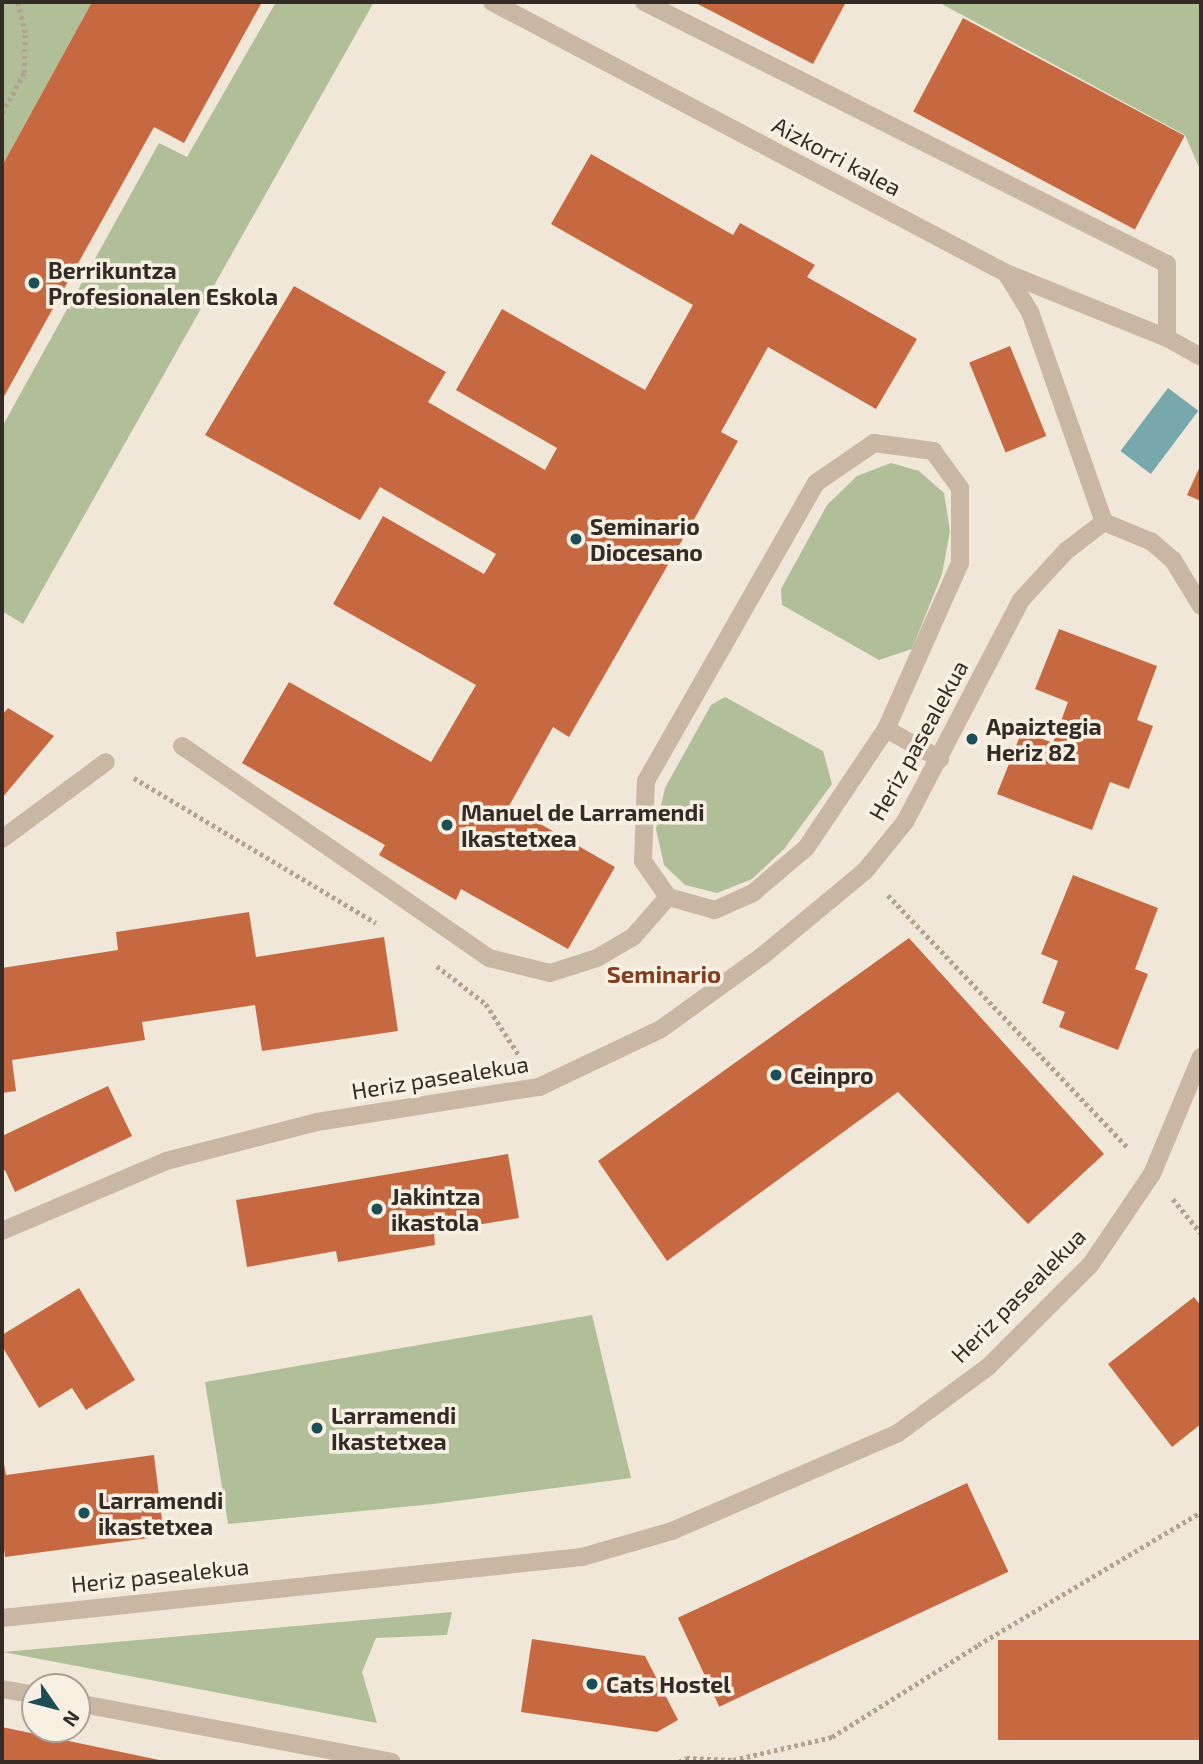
<!DOCTYPE html>
<html>
<head>
<meta charset="utf-8">
<style>
	body { margin:0 }
	#map { position:relative; width:1203px; height:1764px; overflow:hidden; background:#f1e7d8; font-family:"Exo 2",sans-serif }
	div>[style] { position:absolute }
	[style*='--x'] { left:calc(var(--x)*1px); top:calc(var(--y)*1px); width:calc(var(--w)*1px); rotate:calc(var(--a)*1deg) }
	.green>* { inset:0; background:#b0bf98 }
	.water>* { inset:0; background:#77a8ae; transform-origin:0 0 }
	.building>* { inset:0; background:#c66941; transform-origin:0 0 }
	.path>* { height:4.5px; margin-top:-2.25px; transform-origin:0; background:repeating-linear-gradient(90deg,#b4a18e 0 3.5px,transparent 0 7px) }
	.minor>* { height:18px; margin:-9px; padding:0 9px; transform-origin:9px; border-radius:9px; background:#c9b7a4 }
	.dots>* { width:19px; height:19px; translate:-50% -50%; box-sizing:border-box; border:4px solid #f9f0e4; border-radius:50% }
	span { translate:-50% -50%; white-space:nowrap; text-align:center; line-height:1.15; -webkit-text-stroke:7px #f9f0e4; paint-order:stroke }
	.street-label { font-size:23px; color:#342b26 }
	.poi-label { font-size:23px; color:#342b26; font-weight:700 }
	.left { translate:0 -50%; text-align:left }
	.neighbourhood-label { font-size:24px; color:#833d1f; font-weight:700 }
	.frame { position:absolute; inset:0; border:4px solid #342b26; pointer-events:none }
	.north { position:absolute; left:21px; top:1673px; width:70px; height:70px; box-sizing:border-box; background:#f9f0e4; border:2px solid #aaa198; border-radius:50%; rotate:125deg; font-size:19px; font-weight:700; line-height:28px; text-align:center; color:#342b26 }
	.north::after { content:''; display:block; margin:auto; width:24px; height:32px; background:#1c4e55; clip-path:polygon(50% 0,100% 100%,50% 72%,0 100%) }
</style>
</head>
<body>
<div id="map">
	<div class="green">
		<i style="clip-path:polygon(2px 2px,92px 2px,2px 166px)"></i>
		<i style="clip-path:polygon(276px 2px,374px 2px,23px 624px,2px 611px,2px 427px,159px 143px,187px 157px)"></i>
		<i style="clip-path:polygon(938px 2px,1201px 2px,1201px 172px,1185px 135px)"></i>
		<i style="clip-path:polygon(891px 463px,919px 471px,944px 493px,950px 531px,942px 574px,912px 649px,879px 660px,782px 605px,781px 589px,827px 505px,857px 476px)"></i>
		<i style="clip-path:polygon(725px 697px,823px 751px,832px 784px,784px 849px,752px 879px,717px 893px,685px 885px,664px 865px,656px 829px,665px 788px,711px 705px)"></i>
		<i style="clip-path:polygon(592px 1315px,631px 1478px,433px 1504px,228px 1524px,205px 1382px)"></i>
		<i style="clip-path:polygon(452px 1612px,447px 1635px,376px 1638px,362px 1672px,377px 1723px,3px 1652px)"></i>
	</div>
	<div class="water">
		<i style="left:1168px;top:388px;width:38px;height:79px;rotate:37deg"></i>
	</div>
	<div class="building">
		<i style="clip-path:polygon(92px 2px,262px 2px,184px 143px,154px 127px,2px 400px,2px 166px)"></i>
		<i style="clip-path:polygon(694px 2px,846px 2px,813px 64px)"></i>
		<i style="left:963px;top:18px;width:251px;height:106px;rotate:28deg"></i>
		<i style="clip-path:polygon(591px 154px,733px 235px,740px 223px,815px 265px,807px 277px,917px 339px,876px 409px,768px 347px,721px 432px,738px 441px,692px 523px,569px 737px,553px 727px,509px 806px,615px 867px,568px 949px,461px 889px,456px 900px,379px 855px,385px 845px,242px 763px,289px 682px,431px 762px,476px 685px,333px 604px,383px 516px,484px 574px,496px 554px,380px 487px,360px 520px,205px 435px,294px 286px,446px 372px,428px 402px,545px 470px,557px 448px,456px 390px,502px 309px,645px 390px,693px 305px,551px 224px)"></i>
		<i style="left:1010px;top:346px;width:97px;height:44px;rotate:68deg"></i>
		<i style="clip-path:polygon(1201px 464px,1201px 501px,1187px 495px)"></i>
		<i style="clip-path:polygon(1059px 629px,1157px 666px,1137px 720px,1153px 726px,1129px 789px,1110px 782px,1092px 830px,997px 794px,1022px 731px,1053px 743px,1068px 702px,1035px 689px)"></i>
		<i style="clip-path:polygon(8px 708px,54px 736px,2px 798px,2px 715px)"></i>
		<i style="clip-path:polygon(1073px 875px,1158px 908px,1135px 969px,1148px 974px,1118px 1050px,1059px 1027px,1065px 1012px,1042px 1003px,1058px 961px,1041px 954px)"></i>
		<i style="clip-path:polygon(249px 912px,256px 957px,384px 937px,398px 1031px,262px 1051px,255px 1005px,142px 1022px,145px 1040px,12px 1060px,16px 1091px,2px 1093px,2px 968px,118px 950px,116px 932px)"></i>
		<i style="clip-path:polygon(909px 938px,1104px 1154px,1028px 1224px,898px 1092px,667px 1261px,598px 1161px)"></i>
		<i style="clip-path:polygon(108px 1086px,132px 1136px,15px 1192px,5px 1170px,2px 1172px,2px 1136px)"></i>
		<i style="clip-path:polygon(508px 1154px,519px 1218px,434px 1232px,435px 1245px,338px 1262px,336px 1251px,247px 1267px,236px 1200px)"></i>
		<i style="clip-path:polygon(79px 1288px,135px 1380px,86px 1410px,72px 1388px,39px 1408px,2px 1346px,2px 1335px)"></i>
		<i style="clip-path:polygon(1194px 1297px,1201px 1306px,1201px 1424px,1172px 1447px,1108px 1364px)"></i>
		<i style="clip-path:polygon(2px 1453px,6px 1475px,154px 1455px,164px 1536px,5px 1557px,2px 1532px)"></i>
		<i style="left:967px;top:1483px;width:98px;height:319px;rotate:65deg"></i>
		<i style="clip-path:polygon(532px 1639px,645px 1656px,678px 1720px,657px 1732px,521px 1712px)"></i>
		<i style="left:1201px;top:1640px;width:100px;height:203px;rotate:90deg"></i>
		<i style="clip-path:polygon(2px 1727px,164px 1761px,164px 1762px,2px 1762px)"></i>
	</div>
	<div class="path">
		<i style="--x:2;--y:113;--w:46;--a:-61.2"></i>
		<i style="--x:24;--y:73;--w:40;--a:-88.6"></i>
		<i style="--x:25;--y:33;--w:32;--a:-104"></i>
		<i style="--x:134;--y:778;--w:282;--a:30.9"></i>
		<i style="--x:888;--y:895;--w:349;--a:46.5"></i>
		<i style="--x:437;--y:966;--w:62;--a:37.8"></i>
		<i style="--x:486;--y:1004;--w:63;--a:57.3"></i>
		<i style="--x:1173;--y:1199;--w:44;--a:50.5"></i>
		<i style="--x:679;--y:1762;--w:8;--a:-30"></i>
		<i style="--x:686;--y:1758;--w:47;--a:2.4"></i>
		<i style="--x:733;--y:1760;--w:102;--a:-13.1"></i>
		<i style="--x:832;--y:1737;--w:173;--a:-32.2"></i>
		<i style="--x:978;--y:1645;--w:260;--a:-30.8"></i>
	</div>
	<div class="minor">
		<i style="--x:492;--y:2;--w:581;--a:27.8"></i>
		<i style="--x:1006;--y:273;--w:174;--a:22"></i>
		<i style="--x:1167;--y:338;--w:39;--a:29"></i>
		<i style="--x:644;--y:2;--w:585;--a:26.61"></i>
		<i style="--x:1167;--y:264;--w:74;--a:90"></i>
		<i style="--x:1006;--y:273;--w:46;--a:58.4"></i>
		<i style="--x:1030;--y:312;--w:223;--a:70.6"></i>
		<i style="--x:874;--y:443;--w:60;--a:7.7"></i>
		<i style="--x:933;--y:451;--w:46;--a:53.9"></i>
		<i style="--x:960;--y:488;--w:75;--a:90"></i>
		<i style="--x:960;--y:563;--w:182;--a:114"></i>
		<i style="--x:886;--y:729;--w:143;--a:123.9"></i>
		<i style="--x:806;--y:848;--w:70;--a:139.7"></i>
		<i style="--x:753;--y:893;--w:42;--a:155.9"></i>
		<i style="--x:715;--y:910;--w:49;--a:-164.5"></i>
		<i style="--x:668;--y:897;--w:44;--a:-124.8"></i>
		<i style="--x:643;--y:861;--w:80;--a:-87.9"></i>
		<i style="--x:646;--y:781;--w:343;--a:-60.3"></i>
		<i style="--x:816;--y:483;--w:70;--a:-34.6"></i>
		<i style="--x:1104;--y:522;--w:52;--a:22.6"></i>
		<i style="--x:1152;--y:542;--w:28;--a:41"></i>
		<i style="--x:1173;--y:560;--w:54;--a:58.7"></i>
		<i style="--x:886;--y:729;--w:62;--a:29.1"></i>
		<i style="--x:182;--y:746;--w:373;--a:34.6"></i>
		<i style="--x:489;--y:958;--w:63;--a:13.8"></i>
		<i style="--x:550;--y:973;--w:49;--a:-17.7"></i>
		<i style="--x:597;--y:958;--w:42;--a:-30.3"></i>
		<i style="--x:633;--y:937;--w:53;--a:-48.8"></i>
		<i style="--x:2;--y:839;--w:129;--a:-36.5"></i>
		<i style="--x:2;--y:1231;--w:178;--a:-23.1"></i>
		<i style="--x:166;--y:1161;--w:156;--a:-14.5"></i>
		<i style="--x:317;--y:1122;--w:225;--a:-9"></i>
		<i style="--x:539;--y:1087;--w:135;--a:-25.4"></i>
		<i style="--x:661;--y:1029;--w:123;--a:-35.8"></i>
		<i style="--x:761;--y:957;--w:135;--a:-39.6"></i>
		<i style="--x:865;--y:871;--w:63;--a:-50.8"></i>
		<i style="--x:905;--y:822;--w:250;--a:-62.4"></i>
		<i style="--x:1021;--y:600;--w:67;--a:-47.4"></i>
		<i style="--x:1066;--y:551;--w:48;--a:-37.3"></i>
		<i style="--x:2;--y:1618;--w:583;--a:-6"></i>
		<i style="--x:582;--y:1557;--w:94;--a:-16.1"></i>
		<i style="--x:672;--y:1531;--w:246;--a:-23.4"></i>
		<i style="--x:898;--y:1433;--w:112;--a:-36.3"></i>
		<i style="--x:988;--y:1367;--w:146;--a:-45"></i>
		<i style="--x:1091;--y:1264;--w:109;--a:-55.9"></i>
		<i style="--x:1152;--y:1174;--w:127;--a:-67.3"></i>
		<i style="--x:2;--y:1689;--w:34;--a:10"></i>
		<i style="--x:77;--y:1703;--w:320;--a:10.6"></i>
	</div>
	<div class="dots">
		<i style="left:34px;top:283px;background:#1c4e55"></i>
		<i style="left:576px;top:539px;background:#1c4e55"></i>
		<i style="left:972px;top:739px;background:#1c4e55"></i>
		<i style="left:447px;top:825px;background:#1c4e55"></i>
		<i style="left:776px;top:1075px;background:#1c4e55"></i>
		<i style="left:377px;top:1209px;background:#1c4e55"></i>
		<i style="left:317px;top:1428px;background:#1c4e55"></i>
		<i style="left:84px;top:1513px;background:#1c4e55"></i>
		<i style="left:592px;top:1684px;background:#1c4e55"></i>
	</div>
	<div class="street-label">
		<span style="left:837px;top:156px;rotate:28deg">Aizkorri kalea</span>
		<span style="left:918px;top:740px;rotate:-61deg">Heriz pasealekua</span>
		<span style="left:440px;top:1077px;rotate:-9deg">Heriz pasealekua</span>
		<span style="left:1018px;top:1295px;rotate:-45deg">Heriz pasealekua</span>
		<span style="left:160px;top:1575px;rotate:-6deg">Heriz pasealekua</span>
	</div>
	<div class="poi-label">
		<span class="left" style="left:48px;top:283px">Berrikuntza<br>Profesionalen Eskola</span>
		<span class="left" style="left:590px;top:539px">Seminario<br>Diocesano</span>
		<span class="left" style="left:986px;top:739px">Apaiztegia<br>Heriz 82</span>
		<span class="left" style="left:461px;top:825px">Manuel de Larramendi<br>Ikastetxea</span>
		<span class="left" style="left:790px;top:1075px">Ceinpro</span>
		<span class="left" style="left:391px;top:1209px">Jakintza<br>ikastola</span>
		<span class="left" style="left:331px;top:1428px">Larramendi<br>Ikastetxea</span>
		<span class="left" style="left:98px;top:1513px">Larramendi<br>ikastetxea</span>
		<span class="left" style="left:606px;top:1684px">Cats Hostel</span>
	</div>
	<div class="neighbourhood-label">
		<span style="left:664px;top:974px">Seminario</span>
	</div>
	<div class="frame"></div>
	<div class="north">N</div>
</div>
</body>
</html>
